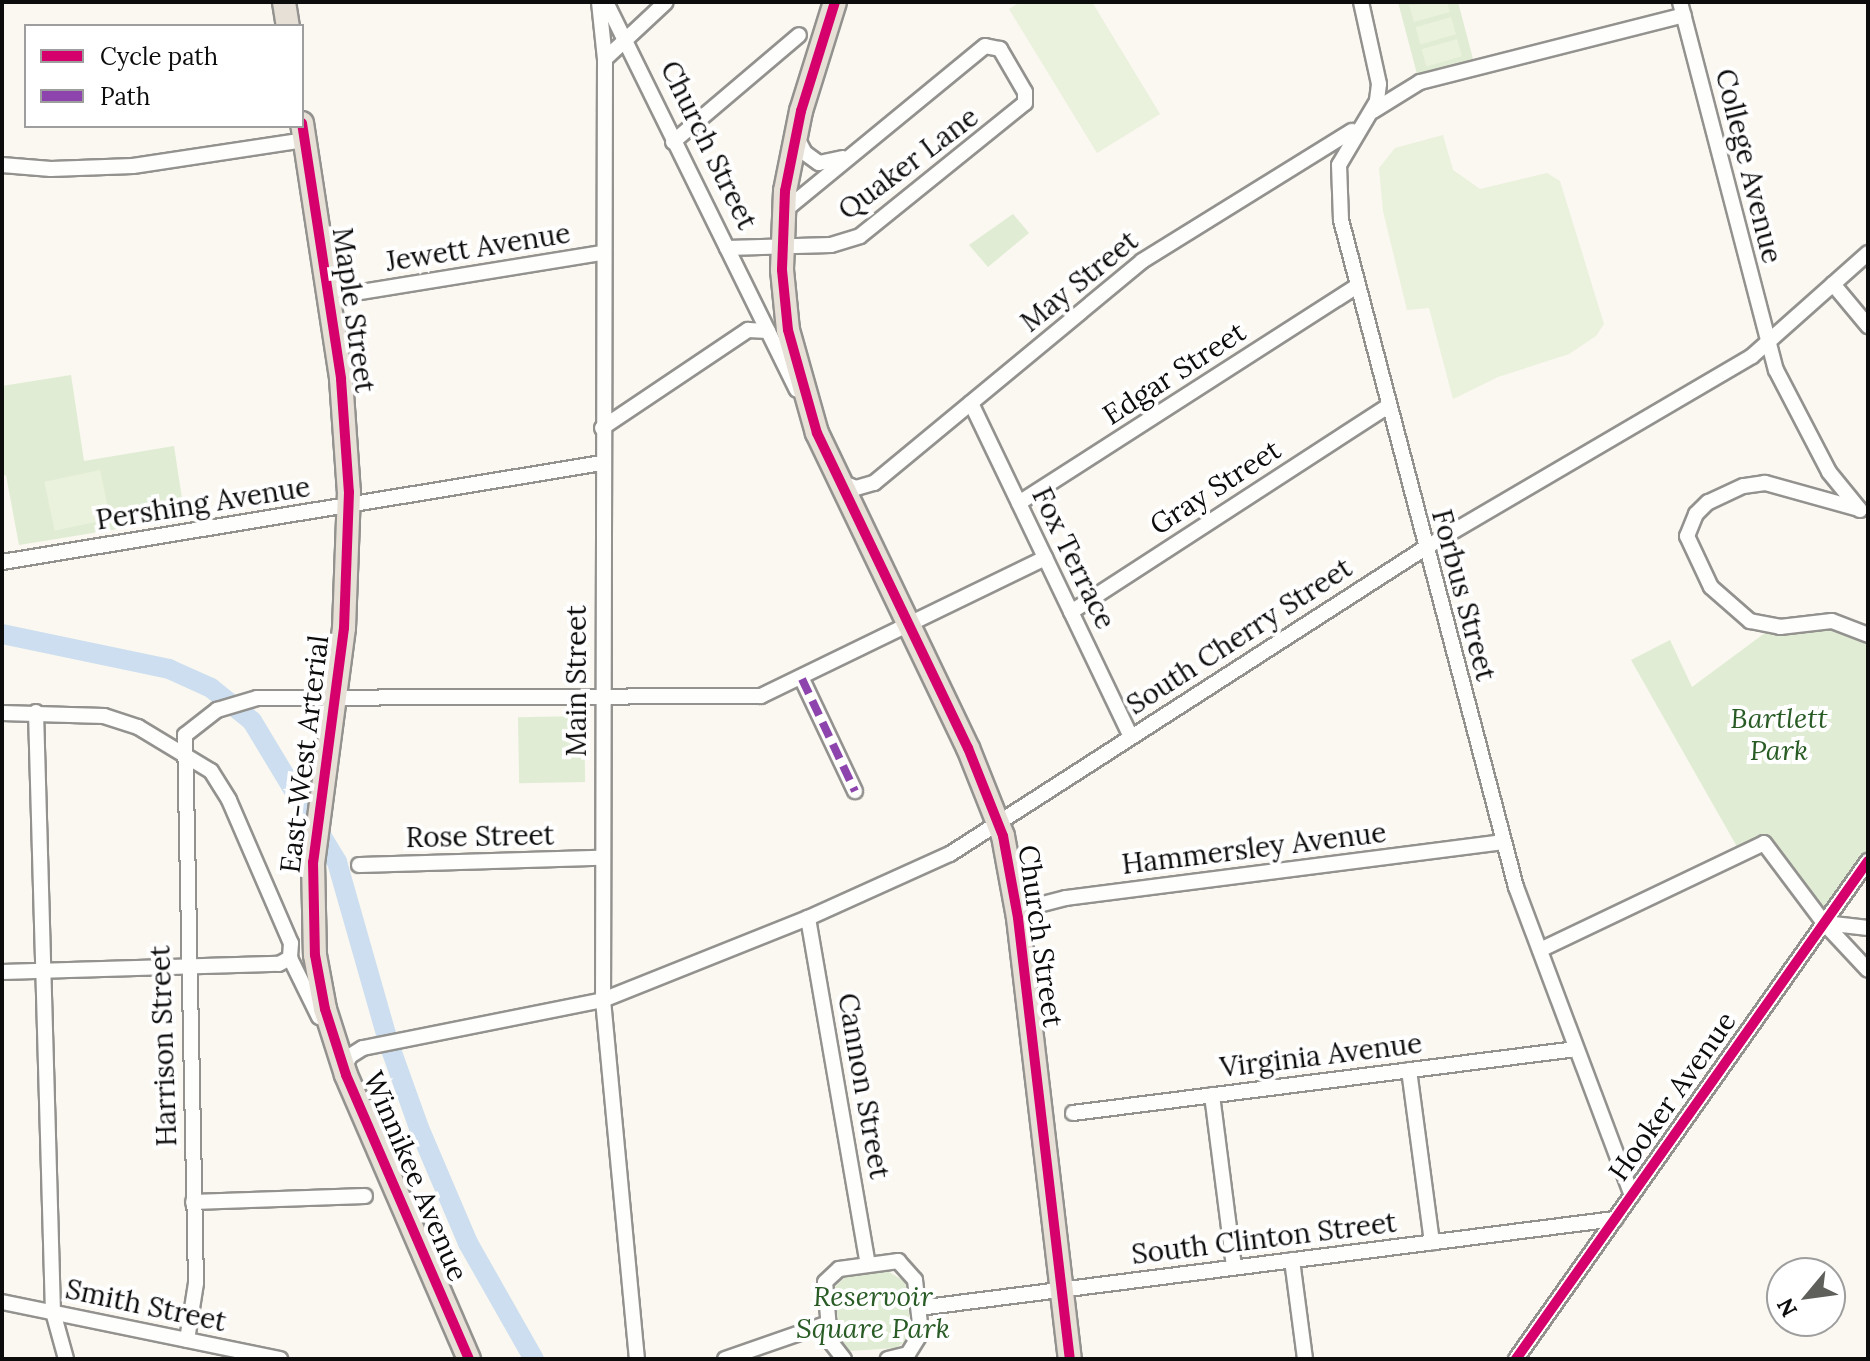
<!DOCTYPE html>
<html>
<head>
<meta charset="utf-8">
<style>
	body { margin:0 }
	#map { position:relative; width:1870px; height:1361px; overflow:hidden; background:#faf8f0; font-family:Lora,serif }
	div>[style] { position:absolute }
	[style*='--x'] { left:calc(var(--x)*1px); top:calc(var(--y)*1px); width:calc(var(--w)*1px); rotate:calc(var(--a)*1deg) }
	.green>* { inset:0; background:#e0ecd3; transform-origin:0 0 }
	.pitch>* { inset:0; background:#eaf1dc; transform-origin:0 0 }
	.river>* { height:20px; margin:-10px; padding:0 10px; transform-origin:10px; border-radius:10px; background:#ccdeef }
	.roads { filter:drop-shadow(2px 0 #93928f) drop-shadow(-2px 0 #93928f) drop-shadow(0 2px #93928f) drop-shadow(0 -2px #93928f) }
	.minor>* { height:14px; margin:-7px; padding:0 7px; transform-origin:7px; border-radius:7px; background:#fefefd }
	.highway>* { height:22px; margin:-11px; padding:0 11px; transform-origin:11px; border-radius:11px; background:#e6e0d6 }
	.quiet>* { height:8px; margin-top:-4px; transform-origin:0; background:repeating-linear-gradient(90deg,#8e44ad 0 16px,transparent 0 24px) }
	.cycleway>* { height:10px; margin:-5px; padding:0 5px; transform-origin:5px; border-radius:5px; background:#d6006c }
	span { translate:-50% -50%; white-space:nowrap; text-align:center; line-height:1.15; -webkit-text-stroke:8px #fff; paint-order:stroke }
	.street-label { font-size:28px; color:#0c0c0c }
	.park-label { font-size:28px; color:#295b25; font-style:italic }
	.frame { position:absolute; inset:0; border:4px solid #0c0c0c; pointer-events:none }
	.legend { position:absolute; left:24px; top:24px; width:280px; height:104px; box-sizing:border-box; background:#fff; border:2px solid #9e9e9e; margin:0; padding:10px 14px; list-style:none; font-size:24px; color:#0c0c0c }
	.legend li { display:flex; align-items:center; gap:16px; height:40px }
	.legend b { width:40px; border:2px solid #9e9e9e }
	.north { position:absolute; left:1766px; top:1257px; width:80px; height:80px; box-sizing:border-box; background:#fff; border:2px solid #9e9e9e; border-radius:50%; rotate:241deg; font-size:22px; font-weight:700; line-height:32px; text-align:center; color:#0c0c0c }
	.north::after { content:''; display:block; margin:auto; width:28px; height:36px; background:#5f5f5c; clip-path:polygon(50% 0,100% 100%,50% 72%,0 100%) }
</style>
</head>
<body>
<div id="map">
	<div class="green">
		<i style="clip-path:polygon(1398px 2px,1458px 2px,1473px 59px,1417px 74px)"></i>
		<i style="clip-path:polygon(1013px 214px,1029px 233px,988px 267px,969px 245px)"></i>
		<i style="clip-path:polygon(71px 375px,84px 461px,174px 446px,185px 518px,19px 545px,6px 475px,2px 476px,2px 386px)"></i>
		<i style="clip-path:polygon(1815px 622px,1868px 635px,1868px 861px,1824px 923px,1771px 847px,1740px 852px,1631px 660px,1670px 640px,1692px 687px,1773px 627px)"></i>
		<i style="left:584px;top:716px;width:66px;height:66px;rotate:89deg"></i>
		<i style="clip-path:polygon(887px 1271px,906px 1282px,911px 1337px,896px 1348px,849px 1351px,839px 1337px,835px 1287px,845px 1277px)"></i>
	</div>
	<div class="pitch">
		<i style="clip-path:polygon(1020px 2px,1092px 2px,1160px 114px,1097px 153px,1009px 9px)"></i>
		<i style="clip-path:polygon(1447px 2px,1450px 12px,1414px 22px,1409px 5px)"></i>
		<i style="left:1451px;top:17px;width:18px;height:37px;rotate:74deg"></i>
		<i style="left:1457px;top:39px;width:18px;height:37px;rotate:74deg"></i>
		<i style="clip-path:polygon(1443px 135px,1453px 170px,1480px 189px,1547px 173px,1560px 181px,1604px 324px,1596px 336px,1569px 354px,1498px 377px,1453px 399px,1429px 308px,1407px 310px,1383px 211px,1379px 168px,1395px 148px)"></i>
		<i style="left:100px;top:470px;width:50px;height:57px;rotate:78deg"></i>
	</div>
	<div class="river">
		<i style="--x:2;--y:634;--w:171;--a:11.8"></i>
		<i style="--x:169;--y:669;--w:46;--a:24.3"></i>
		<i style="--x:211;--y:688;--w:53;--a:38.8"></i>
		<i style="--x:252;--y:721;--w:165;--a:58.9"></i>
		<i style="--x:337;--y:862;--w:189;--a:74.1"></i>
		<i style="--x:389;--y:1044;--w:89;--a:70.3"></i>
		<i style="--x:419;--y:1128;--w:125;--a:66.9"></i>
		<i style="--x:468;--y:1243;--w:133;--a:60.4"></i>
	</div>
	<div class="roads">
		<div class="minor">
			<i style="--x:599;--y:2;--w:57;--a:84"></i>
			<i style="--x:605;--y:59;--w:941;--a:90.12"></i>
			<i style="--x:603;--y:1000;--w:361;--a:84.6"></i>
			<i style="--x:606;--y:2;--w:432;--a:63.8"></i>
			<i style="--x:1361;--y:2;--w:84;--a:77.6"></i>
			<i style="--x:1379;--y:84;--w:17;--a:97"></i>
			<i style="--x:1377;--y:101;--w:74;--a:120.7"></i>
			<i style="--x:1339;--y:165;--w:55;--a:87.9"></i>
			<i style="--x:1341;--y:220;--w:690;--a:75.3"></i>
			<i style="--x:1516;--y:887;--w:329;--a:69.4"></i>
			<i style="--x:1680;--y:2;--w:380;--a:75.4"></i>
			<i style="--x:1776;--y:370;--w:115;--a:62.5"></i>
			<i style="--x:1829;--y:472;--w:49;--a:50.8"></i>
			<i style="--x:605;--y:59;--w:83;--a:-43.1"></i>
			<i style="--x:1373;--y:111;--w:55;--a:-31.7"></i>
			<i style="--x:1420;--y:82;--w:272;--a:-14.2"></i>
			<i style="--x:797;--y:138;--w:17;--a:62"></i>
			<i style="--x:805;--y:153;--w:17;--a:36"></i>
			<i style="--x:819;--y:163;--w:24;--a:-12"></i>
			<i style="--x:673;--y:142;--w:165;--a:-40.3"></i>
			<i style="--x:2;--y:165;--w:49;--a:4.7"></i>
			<i style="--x:51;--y:169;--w:82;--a:-2.1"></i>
			<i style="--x:133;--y:166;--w:173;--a:-8.6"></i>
			<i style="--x:727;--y:248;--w:104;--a:-1.7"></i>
			<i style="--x:831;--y:245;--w:30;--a:-17"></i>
			<i style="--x:860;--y:236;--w:212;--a:-38.9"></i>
			<i style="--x:1025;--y:103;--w:11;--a:-90"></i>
			<i style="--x:1025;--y:92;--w:50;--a:-120.2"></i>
			<i style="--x:1000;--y:49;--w:15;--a:-169"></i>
			<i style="--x:985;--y:46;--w:261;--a:140.6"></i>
			<i style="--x:1833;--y:284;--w:55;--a:50.2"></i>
			<i style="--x:361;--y:292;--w:245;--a:-9.2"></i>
			<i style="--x:971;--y:403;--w:370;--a:64.4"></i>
			<i style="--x:602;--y:428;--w:176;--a:-33.9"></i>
			<i style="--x:748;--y:330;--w:20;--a:3"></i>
			<i style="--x:841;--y:482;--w:16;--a:22"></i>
			<i style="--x:856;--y:488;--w:19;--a:-16"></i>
			<i style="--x:874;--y:483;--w:348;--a:-39.6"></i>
			<i style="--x:1142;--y:261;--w:247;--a:-31.8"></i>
			<i style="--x:1019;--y:503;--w:402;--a:-32.7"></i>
			<i style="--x:1859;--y:509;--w:98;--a:-164.5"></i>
			<i style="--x:1765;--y:483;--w:22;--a:172"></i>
			<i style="--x:1743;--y:486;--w:38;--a:155"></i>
			<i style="--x:1708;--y:502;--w:17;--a:135"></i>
			<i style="--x:1696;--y:514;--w:24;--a:112"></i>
			<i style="--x:1687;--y:536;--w:56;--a:64.8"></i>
			<i style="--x:1711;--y:587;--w:52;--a:41.1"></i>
			<i style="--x:1750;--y:621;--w:31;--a:11"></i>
			<i style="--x:1780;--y:627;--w:52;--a:-6.6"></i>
			<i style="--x:1832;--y:621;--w:39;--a:21"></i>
			<i style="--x:2;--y:562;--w:608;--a:-9.37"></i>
			<i style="--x:1071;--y:612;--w:378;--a:-33"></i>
			<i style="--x:802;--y:679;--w:124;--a:64.7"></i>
			<i style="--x:36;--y:712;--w:600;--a:88.38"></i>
			<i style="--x:53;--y:1312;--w:49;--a:74.5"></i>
			<i style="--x:2;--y:713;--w:102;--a:1.7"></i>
			<i style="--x:104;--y:716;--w:36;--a:18"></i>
			<i style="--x:138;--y:727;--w:85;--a:31.1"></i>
			<i style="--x:211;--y:771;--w:34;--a:58"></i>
			<i style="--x:229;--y:800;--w:156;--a:66.6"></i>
			<i style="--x:291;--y:943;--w:15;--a:94"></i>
			<i style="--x:290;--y:958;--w:66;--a:63.8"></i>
			<i style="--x:359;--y:865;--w:242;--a:-1.7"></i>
			<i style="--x:808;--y:918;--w:351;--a:80.2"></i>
			<i style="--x:1018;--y:918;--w:13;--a:-48"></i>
			<i style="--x:1027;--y:908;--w:40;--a:-14.4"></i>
			<i style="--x:1066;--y:898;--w:440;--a:-7.3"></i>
			<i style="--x:1825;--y:923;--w:43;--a:6.6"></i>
			<i style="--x:1540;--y:950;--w:248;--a:-25.5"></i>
			<i style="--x:1764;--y:843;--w:100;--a:53.1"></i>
			<i style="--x:1824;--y:923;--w:64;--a:46.9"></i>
			<i style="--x:2;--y:972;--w:277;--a:-1.7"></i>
			<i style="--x:279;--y:964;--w:13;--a:-29"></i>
			<i style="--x:344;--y:1068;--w:13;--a:-63"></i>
			<i style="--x:350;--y:1056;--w:15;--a:-32"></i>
			<i style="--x:363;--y:1048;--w:245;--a:-11.3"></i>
			<i style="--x:603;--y:1000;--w:221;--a:-21.8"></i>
			<i style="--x:808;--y:918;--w:156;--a:-24.3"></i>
			<i style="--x:950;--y:854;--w:565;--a:-32.79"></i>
			<i style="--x:1425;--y:548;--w:379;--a:-30.4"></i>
			<i style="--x:1752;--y:356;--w:155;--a:-41.6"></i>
			<i style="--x:1409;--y:1070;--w:174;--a:82.4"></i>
			<i style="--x:1212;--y:1095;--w:173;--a:82.7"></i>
			<i style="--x:1073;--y:1113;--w:507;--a:-7.25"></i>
			<i style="--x:193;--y:1202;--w:172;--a:-2"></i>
			<i style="--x:1292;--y:1260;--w:100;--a:82.5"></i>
			<i style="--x:2;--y:1302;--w:284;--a:11.6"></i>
			<i style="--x:919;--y:1308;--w:702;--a:-7.29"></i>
			<i style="--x:187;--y:1340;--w:58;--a:-81"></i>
			<i style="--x:196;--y:1283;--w:548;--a:-91.15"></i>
			<i style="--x:185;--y:735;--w:41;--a:-38"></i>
			<i style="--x:217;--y:710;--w:42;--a:-16.7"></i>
			<i style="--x:257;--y:698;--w:504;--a:-0.23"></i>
			<i style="--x:761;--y:696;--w:316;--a:-25.9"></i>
			<i style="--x:725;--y:1359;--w:107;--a:-19.1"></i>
			<i style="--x:844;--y:1359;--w:23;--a:-128"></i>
			<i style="--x:830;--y:1341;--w:59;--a:-94.8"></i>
			<i style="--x:825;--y:1282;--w:19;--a:-43"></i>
			<i style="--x:839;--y:1269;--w:60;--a:-7.7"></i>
			<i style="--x:898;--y:1261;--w:25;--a:48"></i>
			<i style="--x:915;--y:1280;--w:53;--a:83.5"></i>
			<i style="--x:921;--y:1333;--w:25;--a:122"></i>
			<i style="--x:908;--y:1354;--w:21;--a:166"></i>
			<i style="--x:1516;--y:1359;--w:610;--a:-54.75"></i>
		</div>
		<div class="highway">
			<i style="--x:284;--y:2;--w:24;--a:81"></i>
			<i style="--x:835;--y:2;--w:114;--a:107.3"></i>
			<i style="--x:801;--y:111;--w:82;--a:101.3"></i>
			<i style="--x:785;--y:191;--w:79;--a:92.2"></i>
			<i style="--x:782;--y:270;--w:60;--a:84.3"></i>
			<i style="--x:788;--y:330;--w:107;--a:74.3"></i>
			<i style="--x:817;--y:433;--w:349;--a:64.4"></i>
			<i style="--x:968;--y:748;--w:95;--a:68.3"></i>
			<i style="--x:1003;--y:836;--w:83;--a:79.6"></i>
			<i style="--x:1018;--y:918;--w:444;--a:83.3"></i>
			<i style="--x:302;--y:123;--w:259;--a:81.3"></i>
			<i style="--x:341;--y:379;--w:113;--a:86"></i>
			<i style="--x:349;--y:492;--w:136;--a:92.1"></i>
			<i style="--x:344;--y:628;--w:236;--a:97.5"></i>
			<i style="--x:313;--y:862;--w:93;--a:88.8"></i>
			<i style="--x:315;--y:955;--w:55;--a:79.5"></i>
			<i style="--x:325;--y:1009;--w:69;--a:72.3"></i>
			<i style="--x:346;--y:1075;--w:309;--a:66.6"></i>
		</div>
	</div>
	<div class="quiet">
		<i style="--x:802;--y:679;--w:124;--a:64.7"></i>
	</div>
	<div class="cycleway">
		<i style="--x:835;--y:2;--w:114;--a:107.3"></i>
		<i style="--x:801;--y:111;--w:82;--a:101.3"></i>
		<i style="--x:785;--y:191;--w:79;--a:92.2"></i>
		<i style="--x:782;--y:270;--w:60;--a:84.3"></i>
		<i style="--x:788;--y:330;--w:107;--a:74.3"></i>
		<i style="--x:817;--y:433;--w:349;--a:64.4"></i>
		<i style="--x:968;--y:748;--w:95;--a:68.3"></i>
		<i style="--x:1003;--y:836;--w:83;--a:79.6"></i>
		<i style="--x:1018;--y:918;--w:444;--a:83.3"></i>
		<i style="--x:302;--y:123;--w:259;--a:81.3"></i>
		<i style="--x:341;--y:379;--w:113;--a:86"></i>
		<i style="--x:349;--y:492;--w:136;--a:92.1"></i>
		<i style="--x:344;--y:628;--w:236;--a:97.5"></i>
		<i style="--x:313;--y:862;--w:93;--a:88.8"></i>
		<i style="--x:315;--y:955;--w:55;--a:79.5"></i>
		<i style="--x:325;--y:1009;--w:69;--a:72.3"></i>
		<i style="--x:346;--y:1075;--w:309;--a:66.6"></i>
		<i style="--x:1516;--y:1359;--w:610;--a:-54.75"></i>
	</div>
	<div class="street-label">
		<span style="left:709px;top:145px;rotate:64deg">Church Street</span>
		<span style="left:908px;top:163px;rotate:-37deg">Quaker Lane</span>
		<span style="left:1749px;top:166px;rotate:76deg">College Avenue</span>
		<span style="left:478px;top:247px;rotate:-9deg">Jewett Avenue</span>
		<span style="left:1079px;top:281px;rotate:-39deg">May Street</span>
		<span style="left:354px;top:310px;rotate:82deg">Maple Street</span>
		<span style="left:1174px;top:373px;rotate:-33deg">Edgar Street</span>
		<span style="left:1215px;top:487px;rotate:-33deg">Gray Street</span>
		<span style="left:203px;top:503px;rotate:-9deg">Pershing Avenue</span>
		<span style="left:1074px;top:558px;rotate:64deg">Fox Terrace</span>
		<span style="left:1464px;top:595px;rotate:75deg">Forbus Street</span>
		<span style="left:1239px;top:636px;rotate:-33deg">South Cherry Street</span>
		<span style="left:576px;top:681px;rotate:-90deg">Main Street</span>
		<span style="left:304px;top:754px;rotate:-83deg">East-West Arterial</span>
		<span style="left:480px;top:836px;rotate:-1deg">Rose Street</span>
		<span style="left:1254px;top:848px;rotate:-7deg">Hammersley Avenue</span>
		<span style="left:1041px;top:936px;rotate:82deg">Church Street</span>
		<span style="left:163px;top:1046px;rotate:-92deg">Harrison Street</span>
		<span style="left:1321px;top:1055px;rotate:-7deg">Virginia Avenue</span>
		<span style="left:864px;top:1086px;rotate:80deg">Cannon Street</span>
		<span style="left:1672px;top:1096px;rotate:-55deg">Hooker Avenue</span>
		<span style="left:416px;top:1176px;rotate:67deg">Winnikee Avenue</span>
		<span style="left:1264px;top:1238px;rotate:-7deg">South Clinton Street</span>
		<span style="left:146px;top:1305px;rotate:12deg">Smith Street</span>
	</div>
	<div class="park-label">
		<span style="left:1779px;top:734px">Bartlett<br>Park</span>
		<span style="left:873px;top:1312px">Reservoir<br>Square Park</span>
	</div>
	<div class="frame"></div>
	<ul class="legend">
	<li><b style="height:10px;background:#d6006c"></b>Cycle path</li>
	<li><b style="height:10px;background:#8e44ad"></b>Path</li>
	</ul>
	<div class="north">N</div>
</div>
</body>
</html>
